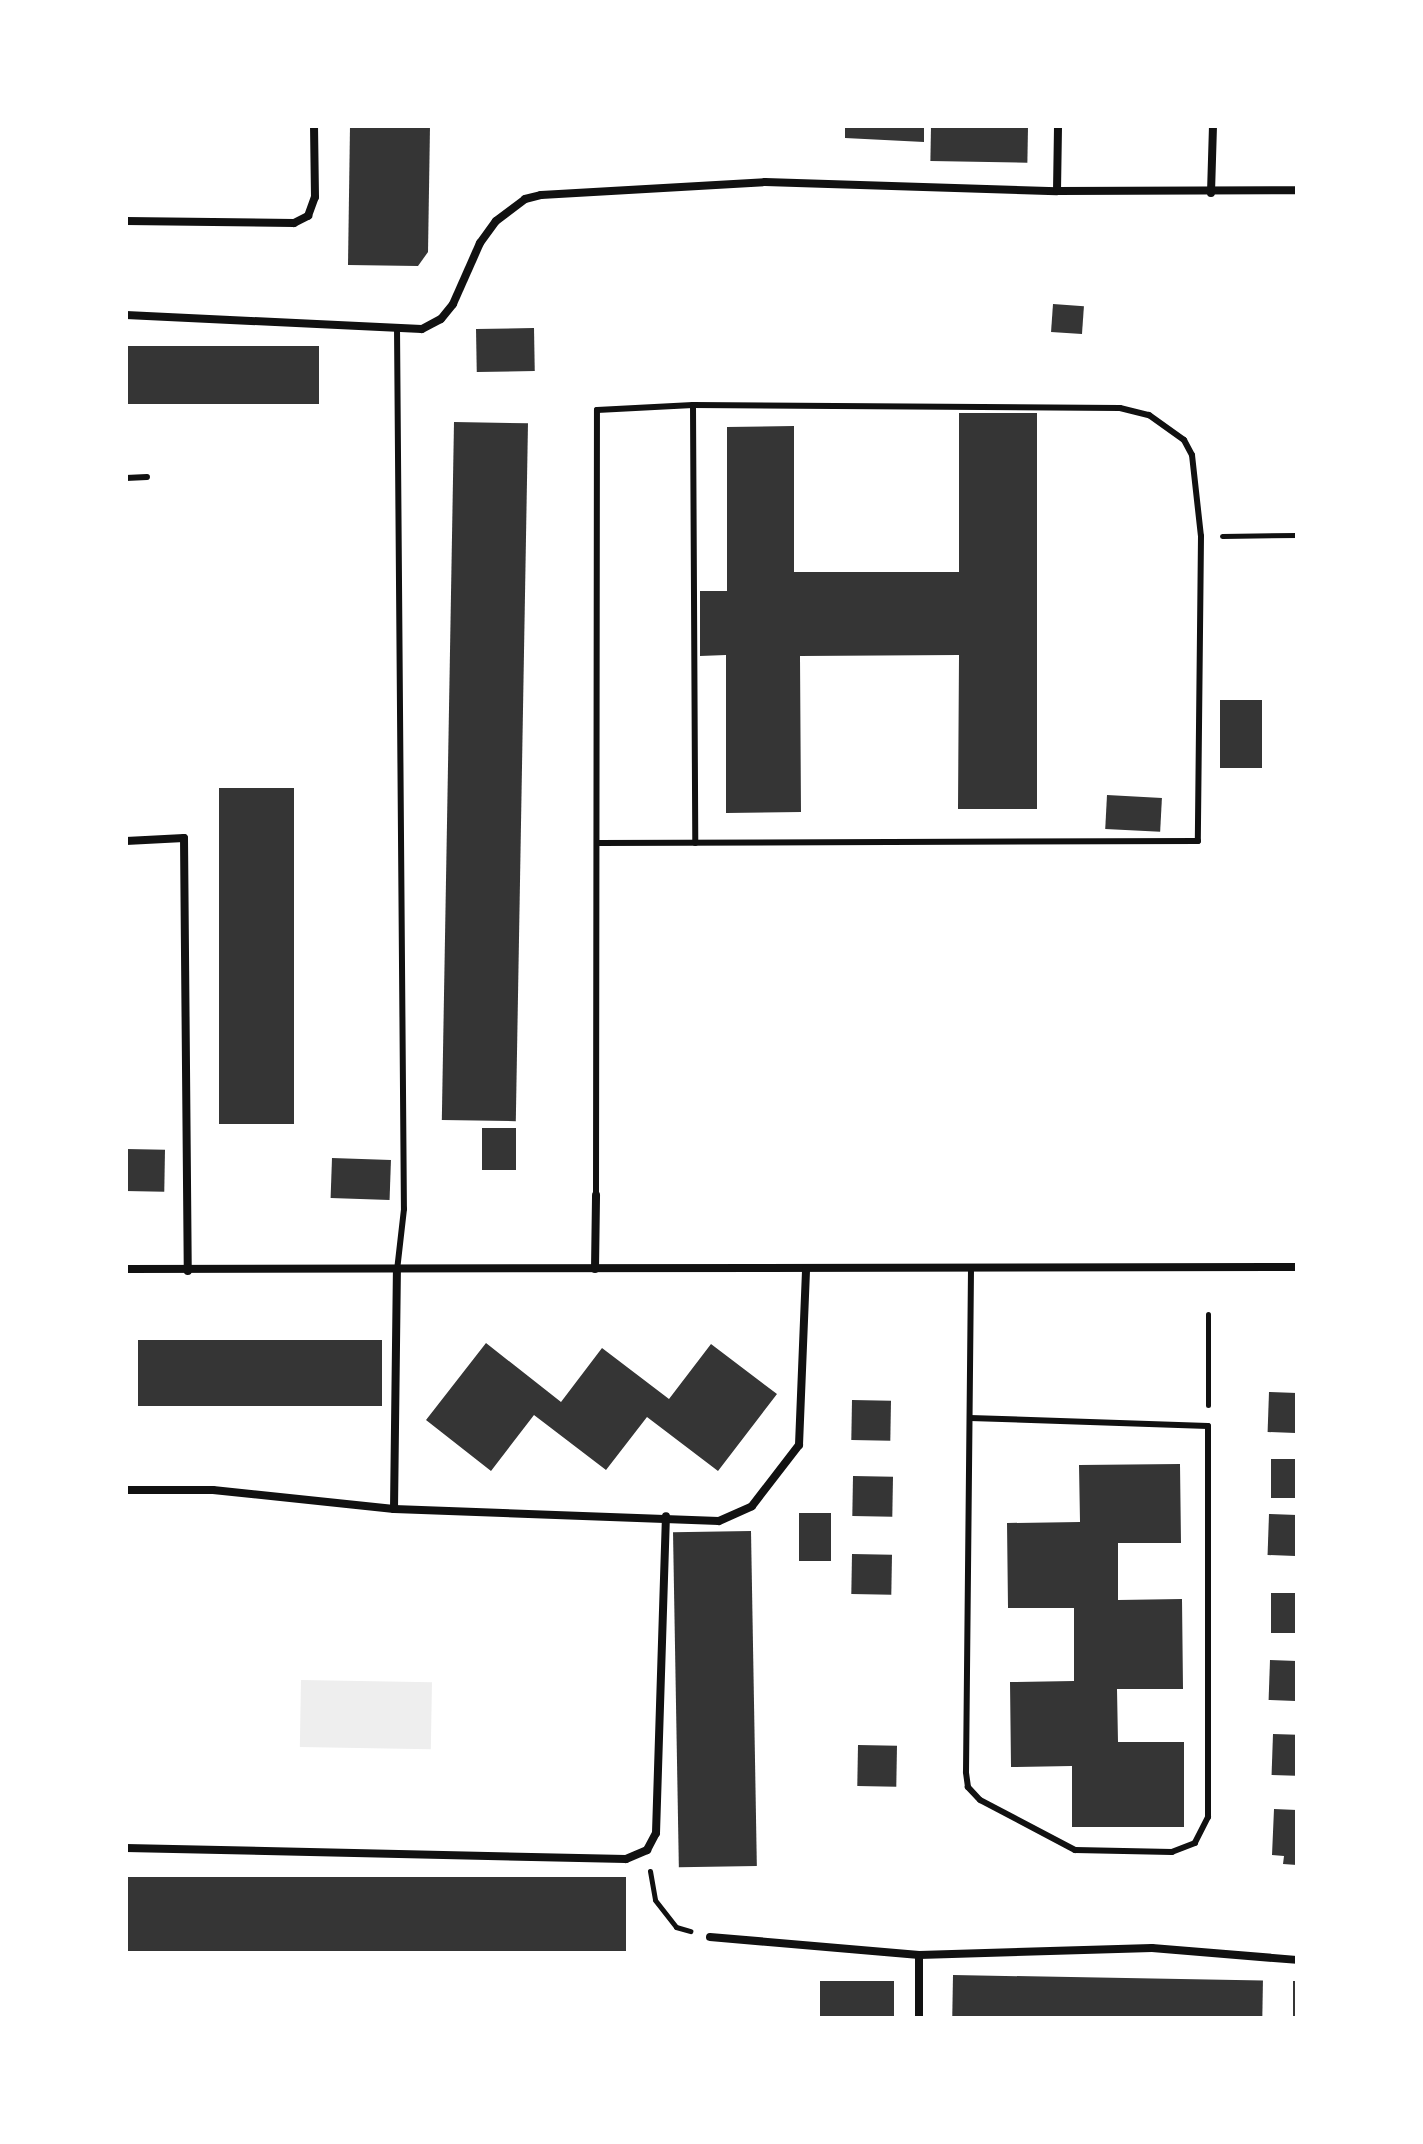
<!DOCTYPE html>
<html>
<head>
<meta charset="utf-8">
<style>
	body { margin:0 }
	#map { position:relative; width:1423px; height:2144px; overflow:hidden; background:#fff; font-family:"Source Sans 3",sans-serif }
	div>[style] { position:absolute }
	[style*='--x'] { left:calc(var(--x)*1px); top:calc(var(--y)*1px); width:calc(var(--w)*1px); rotate:calc(var(--a)*1deg) }
	.green>* { inset:0; background:#eee; transform-origin:0 0 }
	.building>* { inset:0; background:#353535; transform-origin:0 0 }
	.path>* { height:5px; margin:-2.5px; padding:0 2.5px; transform-origin:2.5px; border-radius:2.5px; background:#111 }
	.service>* { height:6px; margin:-3px; padding:0 3px; transform-origin:3px; border-radius:3px; background:#111 }
	.minor>* { height:8px; margin:-4px; padding:0 4px; transform-origin:4px; border-radius:4px; background:#111 }
	span { translate:-50% -50%; white-space:nowrap; text-align:center; line-height:1.15; -webkit-text-stroke:6px #fff; paint-order:stroke }
	.frame { position:absolute; inset:0; border:128px solid #fff; pointer-events:none }
</style>
</head>
<body>
<div id="map">
	<div class="green">
		<i style="left:301px;top:1680px;width:131px;height:67px;rotate:1deg"></i>
	</div>
	<div class="building">
		<i style="clip-path:polygon(350px 126px,430px 126px,428px 252px,418px 266px,348px 265px)"></i>
		<i style="clip-path:polygon(845px 126px,924px 126px,924px 142px,845px 138px)"></i>
		<i style="left:931px;top:126px;width:97px;height:35px;rotate:1deg"></i>
		<i style="left:1053px;top:304px;width:31px;height:28px;rotate:4deg"></i>
		<i style="left:534px;top:328px;width:43px;height:58px;rotate:89deg"></i>
		<i style="left:126px;top:346px;width:193px;height:58px"></i>
		<i style="clip-path:polygon(959px 413px,1037px 413px,1037px 809px,958px 809px,959px 655px,800px 656px,801px 812px,726px 813px,726px 655px,700px 656px,700px 591px,727px 591px,727px 427px,794px 426px,794px 572px,959px 572px)"></i>
		<i style="left:454px;top:422px;width:74px;height:698px;rotate:1deg"></i>
		<i style="left:1220px;top:700px;width:42px;height:68px"></i>
		<i style="left:219px;top:788px;width:75px;height:336px"></i>
		<i style="left:1107px;top:795px;width:55px;height:34px;rotate:3deg"></i>
		<i style="left:482px;top:1128px;width:34px;height:42px"></i>
		<i style="left:126px;top:1149px;width:39px;height:42px;rotate:1deg"></i>
		<i style="left:332px;top:1158px;width:59px;height:40px;rotate:2deg"></i>
		<i style="left:382px;top:1340px;width:66px;height:244px;rotate:90deg"></i>
		<i style="clip-path:polygon(486px 1343px,561px 1402px,602px 1348px,669px 1399px,711px 1344px,777px 1394px,718px 1471px,647px 1417px,606px 1470px,534px 1415px,491px 1471px,426px 1420px)"></i>
		<i style="left:1269px;top:1392px;width:28px;height:40px;rotate:2deg"></i>
		<i style="left:852px;top:1400px;width:39px;height:40px;rotate:1deg"></i>
		<i style="left:1271px;top:1459px;width:26px;height:39px"></i>
		<i style="clip-path:polygon(1180px 1464px,1181px 1543px,1118px 1543px,1118px 1600px,1182px 1599px,1183px 1689px,1117px 1689px,1118px 1742px,1184px 1742px,1184px 1827px,1072px 1827px,1072px 1766px,1011px 1767px,1010px 1682px,1074px 1681px,1074px 1608px,1008px 1608px,1007px 1523px,1080px 1522px,1079px 1465px)"></i>
		<i style="left:853px;top:1476px;width:40px;height:40px;rotate:1deg"></i>
		<i style="left:799px;top:1513px;width:32px;height:48px"></i>
		<i style="left:1269px;top:1514px;width:28px;height:41px;rotate:2deg"></i>
		<i style="left:751px;top:1531px;width:335px;height:78px;rotate:89deg"></i>
		<i style="left:852px;top:1554px;width:40px;height:40px;rotate:1deg"></i>
		<i style="left:1271px;top:1593px;width:26px;height:40px"></i>
		<i style="left:1270px;top:1660px;width:27px;height:40px;rotate:2deg"></i>
		<i style="left:1273px;top:1734px;width:24px;height:41px;rotate:2deg"></i>
		<i style="left:858px;top:1745px;width:39px;height:41px;rotate:1deg"></i>
		<i style="clip-path:polygon(1274px 1809px,1297px 1810px,1297px 1865px,1283px 1864px,1284px 1856px,1272px 1855px)"></i>
		<i style="left:626px;top:1877px;width:74px;height:500px;rotate:90deg"></i>
		<i style="left:953px;top:1975px;width:310px;height:43px;rotate:1deg"></i>
		<i style="left:894px;top:1981px;width:37px;height:74px;rotate:90deg"></i>
		<i style="left:1293px;top:1981px;width:4px;height:37px"></i>
	</div>
	<div class="path">
		<i style="--x:1222;--y:536;--w:75;--a:-0.8"></i>
		<i style="--x:1208;--y:1405;--w:91;--a:-90"></i>
		<i style="--x:650;--y:1871;--w:29;--a:80"></i>
		<i style="--x:655;--y:1900;--w:34;--a:52"></i>
		<i style="--x:676;--y:1927;--w:15;--a:16"></i>
	</div>
	<div class="service">
		<i style="--x:397;--y:327;--w:882;--a:89.55"></i>
		<i style="--x:404;--y:1209;--w:61;--a:96.5"></i>
		<i style="--x:693;--y:405;--w:438;--a:89.7"></i>
		<i style="--x:126;--y:478;--w:21;--a:-3"></i>
		<i style="--x:596;--y:1195;--w:785;--a:-89.93"></i>
		<i style="--x:597;--y:410;--w:96;--a:-3"></i>
		<i style="--x:693;--y:405;--w:427;--a:0.4"></i>
		<i style="--x:1120;--y:408;--w:30;--a:14"></i>
		<i style="--x:1149;--y:415;--w:43;--a:35.5"></i>
		<i style="--x:1184;--y:440;--w:17;--a:62"></i>
		<i style="--x:1192;--y:455;--w:81;--a:83.7"></i>
		<i style="--x:1201;--y:536;--w:305;--a:90.6"></i>
		<i style="--x:1198;--y:841;--w:599;--a:179.81"></i>
		<i style="--x:970;--y:1418;--w:238;--a:1.9"></i>
		<i style="--x:1208;--y:1426;--w:391;--a:90"></i>
		<i style="--x:1208;--y:1817;--w:29;--a:117"></i>
		<i style="--x:1195;--y:1843;--w:25;--a:159"></i>
		<i style="--x:1172;--y:1852;--w:97;--a:-178.8"></i>
		<i style="--x:1075;--y:1850;--w:107;--a:-152.2"></i>
		<i style="--x:980;--y:1800;--w:18;--a:-133"></i>
		<i style="--x:968;--y:1787;--w:15;--a:-98"></i>
		<i style="--x:966;--y:1772;--w:504;--a:-89.43"></i>
	</div>
	<div class="minor">
		<i style="--x:1057;--y:191;--w:65;--a:-89.1"></i>
		<i style="--x:1211;--y:193;--w:67;--a:-88.3"></i>
		<i style="--x:126;--y:221;--w:168;--a:0.7"></i>
		<i style="--x:294;--y:223;--w:16;--a:-27"></i>
		<i style="--x:308;--y:216;--w:20;--a:-70"></i>
		<i style="--x:315;--y:197;--w:71;--a:-90.8"></i>
		<i style="--x:126;--y:315;--w:296;--a:2.7"></i>
		<i style="--x:422;--y:329;--w:21;--a:-28"></i>
		<i style="--x:441;--y:319;--w:19;--a:-51"></i>
		<i style="--x:453;--y:304;--w:67;--a:-66.1"></i>
		<i style="--x:480;--y:243;--w:27;--a:-54"></i>
		<i style="--x:496;--y:221;--w:36;--a:-37"></i>
		<i style="--x:525;--y:199;--w:16;--a:-14"></i>
		<i style="--x:541;--y:195;--w:224;--a:-3.3"></i>
		<i style="--x:765;--y:182;--w:292;--a:1.8"></i>
		<i style="--x:1057;--y:191;--w:240;--a:-0.2"></i>
		<i style="--x:126;--y:841;--w:58;--a:-3"></i>
		<i style="--x:184;--y:838;--w:433;--a:89.5"></i>
		<i style="--x:126;--y:1269;--w:1171;--a:-0.1"></i>
		<i style="--x:595;--y:1269;--w:74;--a:-89.2"></i>
		<i style="--x:126;--y:1490;--w:87;--a:0"></i>
		<i style="--x:213;--y:1490;--w:182;--a:6"></i>
		<i style="--x:394;--y:1509;--w:325;--a:2.1"></i>
		<i style="--x:719;--y:1521;--w:36;--a:-24"></i>
		<i style="--x:752;--y:1506;--w:77;--a:-52.4"></i>
		<i style="--x:799;--y:1445;--w:176;--a:-87.7"></i>
		<i style="--x:394;--y:1509;--w:239;--a:-89.3"></i>
		<i style="--x:126;--y:1848;--w:500;--a:1.26"></i>
		<i style="--x:626;--y:1859;--w:23;--a:-23"></i>
		<i style="--x:647;--y:1850;--w:19;--a:-62"></i>
		<i style="--x:656;--y:1833;--w:317;--a:-88.2"></i>
		<i style="--x:710;--y:1937;--w:210;--a:4.9"></i>
		<i style="--x:919;--y:1955;--w:233;--a:-1.7"></i>
		<i style="--x:1152;--y:1948;--w:145;--a:4.7"></i>
		<i style="--x:919;--y:1955;--w:63;--a:90"></i>
	</div>
	<div class="frame"></div>
</div>
</body>
</html>
